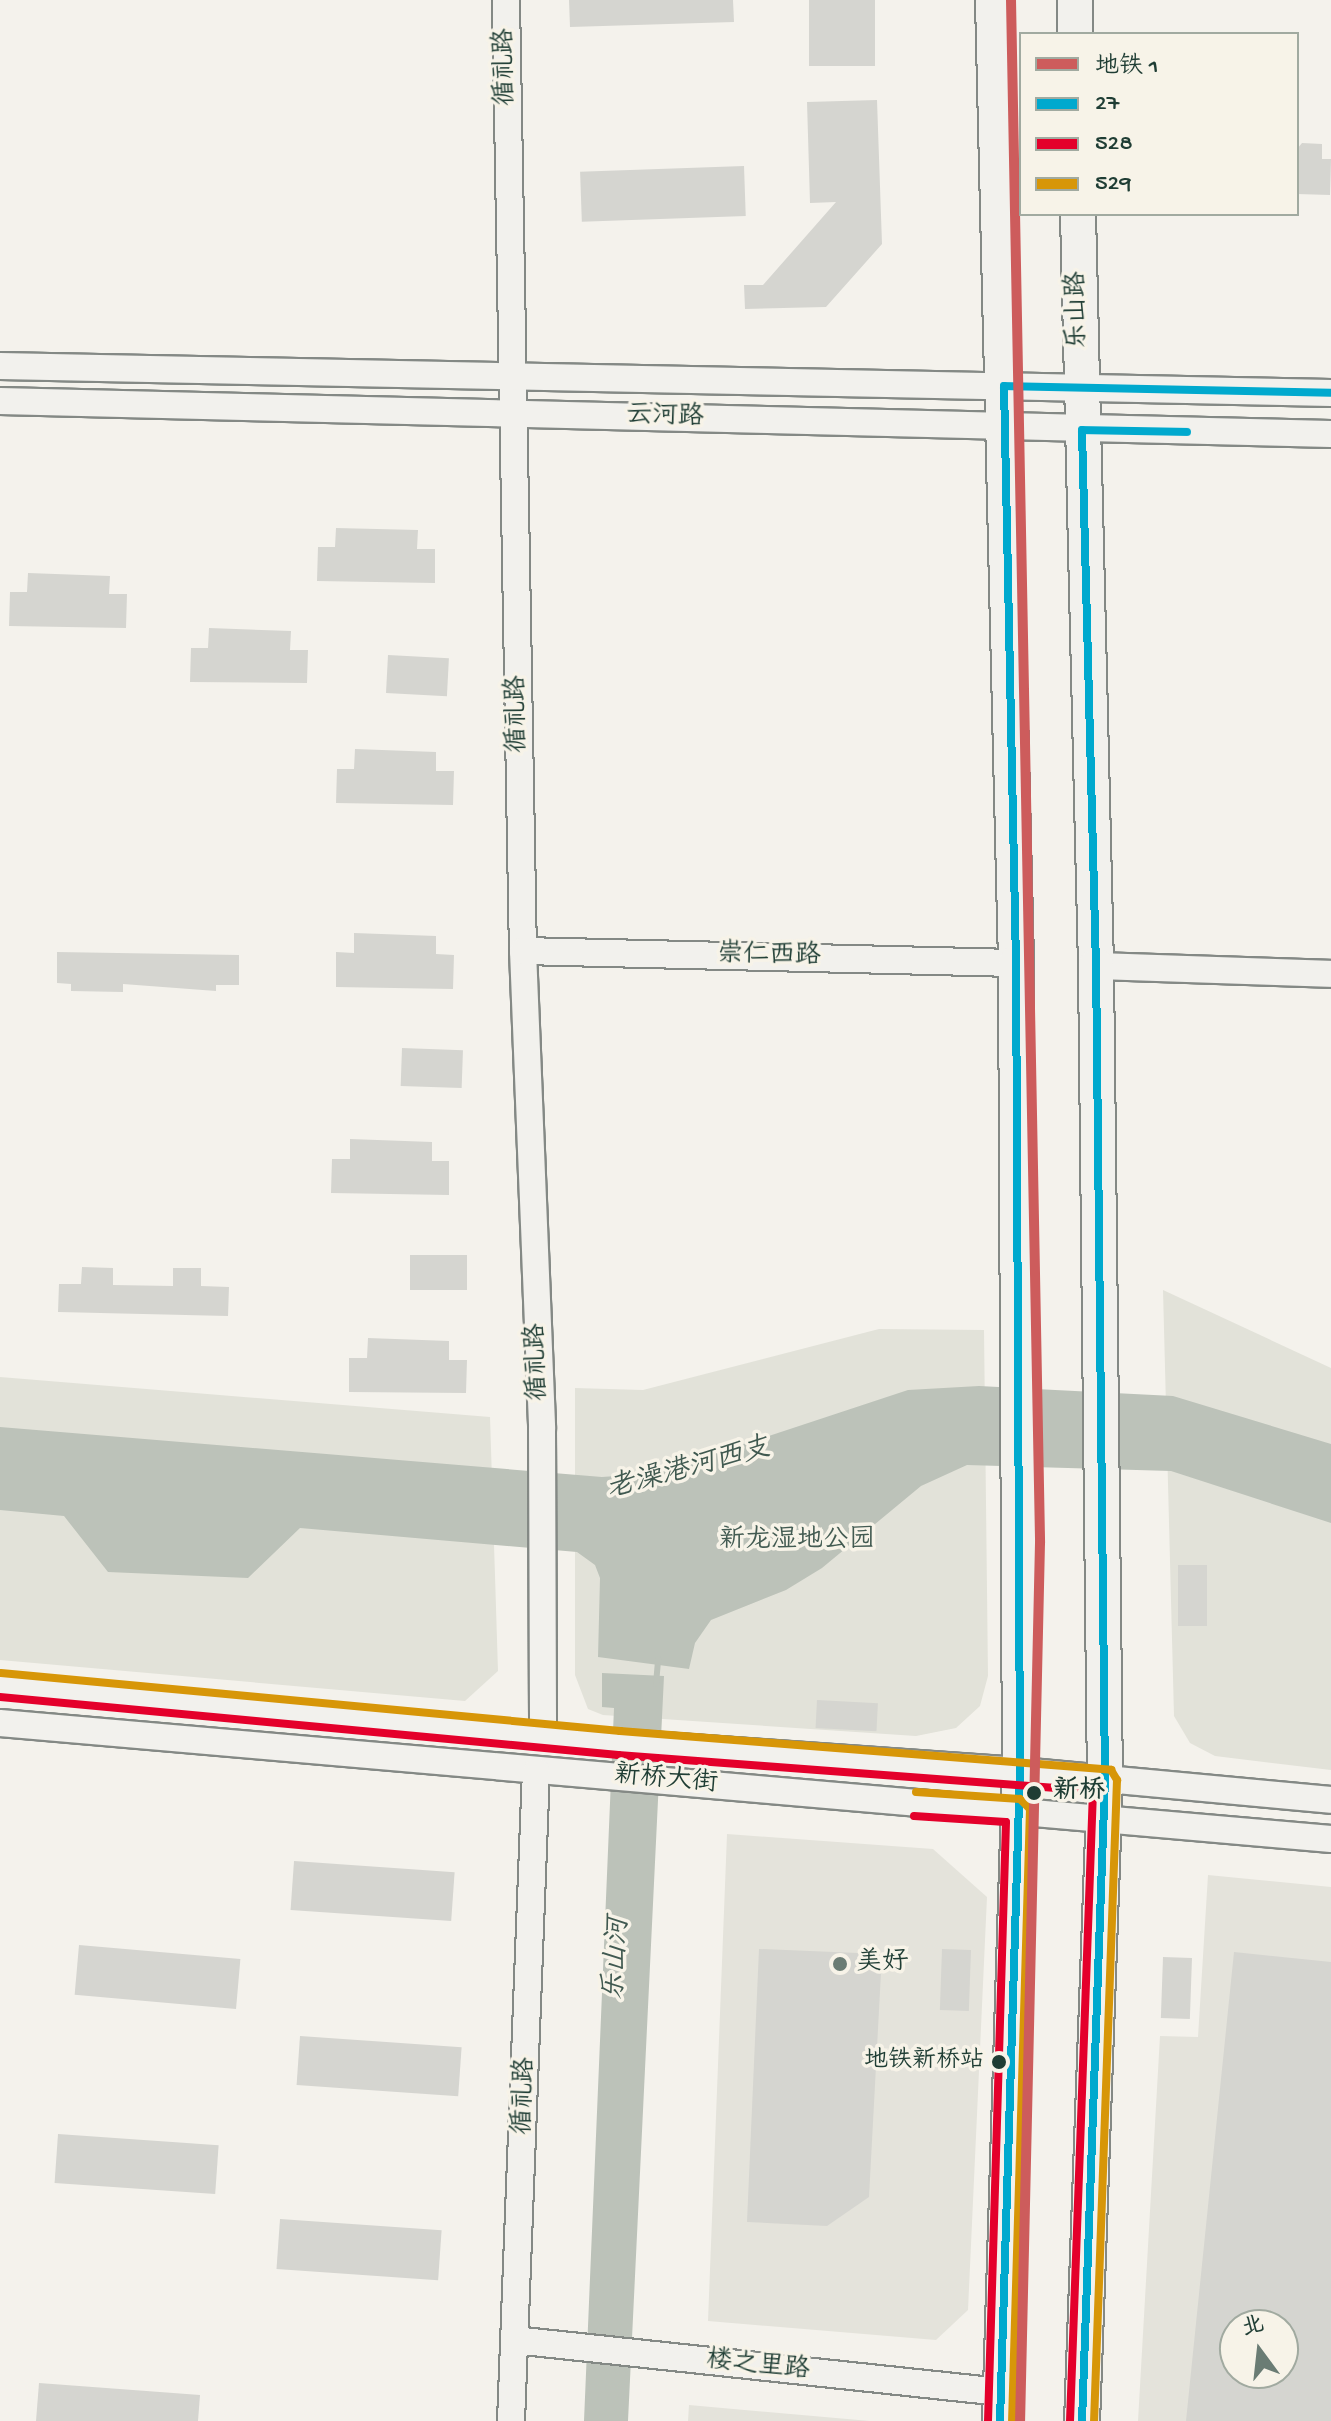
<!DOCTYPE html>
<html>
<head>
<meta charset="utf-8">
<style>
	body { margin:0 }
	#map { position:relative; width:1331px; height:2421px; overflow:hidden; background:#f4f2ec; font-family:"Gochi Hand","LXGW WenKai TC",sans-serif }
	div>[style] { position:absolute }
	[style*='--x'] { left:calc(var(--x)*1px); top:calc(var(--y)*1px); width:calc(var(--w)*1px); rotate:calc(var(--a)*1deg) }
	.built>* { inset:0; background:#e4e3db }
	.green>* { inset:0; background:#e2e2d9 }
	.water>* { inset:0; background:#bcc2b9 }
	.stream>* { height:6px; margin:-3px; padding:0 3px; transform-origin:3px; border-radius:3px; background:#bcc2b9 }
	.building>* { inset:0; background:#d5d5d0; transform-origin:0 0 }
	.roads { filter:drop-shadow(2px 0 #848985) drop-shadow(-2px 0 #848985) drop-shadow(0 2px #848985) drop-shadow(0 -2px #848985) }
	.minor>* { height:26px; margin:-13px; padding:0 13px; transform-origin:13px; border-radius:13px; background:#f2f1ed }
	.major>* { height:34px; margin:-17px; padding:0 17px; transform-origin:17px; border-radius:17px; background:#f2f1ed }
	.bus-1>* { height:8px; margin:-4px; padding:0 4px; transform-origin:4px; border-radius:4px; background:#00a9ce }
	.bus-2>* { height:8px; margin:-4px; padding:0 4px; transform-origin:4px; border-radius:4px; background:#e4002b }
	.bus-3>* { height:8px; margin:-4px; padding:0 4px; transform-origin:4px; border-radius:4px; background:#d79608 }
	.metro-1>* { height:10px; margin:-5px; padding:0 5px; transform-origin:5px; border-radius:5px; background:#cd5c5c }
	.dots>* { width:22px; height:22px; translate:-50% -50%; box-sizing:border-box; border:4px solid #f7f3e8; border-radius:50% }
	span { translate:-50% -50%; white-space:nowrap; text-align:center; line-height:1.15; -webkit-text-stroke:7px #f7f3e8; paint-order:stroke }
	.bus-label { font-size:24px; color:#1f3d34 }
	.right { translate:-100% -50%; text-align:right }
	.street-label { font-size:26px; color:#1f3d34 }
	.park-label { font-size:26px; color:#435b52 }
	.stop-label { font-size:26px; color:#1f3d34; font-weight:700 }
	.left { translate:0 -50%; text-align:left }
	.poi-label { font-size:26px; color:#1f3d34 }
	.water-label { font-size:28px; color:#405950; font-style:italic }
	.legend { position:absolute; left:1019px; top:32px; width:280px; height:184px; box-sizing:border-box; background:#f7f3e8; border:2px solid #a1aaa0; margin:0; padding:10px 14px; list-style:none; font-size:24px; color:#1f3d34 }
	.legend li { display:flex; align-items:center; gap:16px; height:40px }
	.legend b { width:40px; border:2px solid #a1aaa0 }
	.north { position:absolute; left:1219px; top:2309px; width:80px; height:80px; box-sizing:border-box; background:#f7f3e8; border:2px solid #a1aaa0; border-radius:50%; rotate:345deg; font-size:22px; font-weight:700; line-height:32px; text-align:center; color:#1f3d34 }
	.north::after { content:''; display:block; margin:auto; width:28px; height:36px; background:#6a7c74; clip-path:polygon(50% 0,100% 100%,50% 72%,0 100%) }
</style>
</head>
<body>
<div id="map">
	<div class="built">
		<i style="clip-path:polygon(727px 1834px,933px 1849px,987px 1897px,968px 2310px,936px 2340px,708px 2321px)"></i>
		<i style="clip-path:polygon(evenodd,1208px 1875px,1331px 1887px,1331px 2421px,1138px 2421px,1160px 2036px,1198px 2037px,1208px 1875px,1235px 2325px,1283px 2325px,1283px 2373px,1235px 2373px,1235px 2325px)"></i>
		<i style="clip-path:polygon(689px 2405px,870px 2421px,688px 2421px)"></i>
	</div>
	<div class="green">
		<i style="clip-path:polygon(1163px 1290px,1331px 1368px,1331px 1770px,1215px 1756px,1190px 1743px,1174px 1716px)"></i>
		<i style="clip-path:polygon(879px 1329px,984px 1330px,988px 1676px,980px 1706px,956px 1728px,916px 1736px,603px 1715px,588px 1709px,575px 1675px,575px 1388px,643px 1390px)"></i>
		<i style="clip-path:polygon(0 1377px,490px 1417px,498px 1671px,465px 1701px,0 1660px)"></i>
	</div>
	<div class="water">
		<i style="clip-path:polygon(979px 1386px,1173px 1396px,1331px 1444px,1331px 1523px,1171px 1471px,967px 1465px,921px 1486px,822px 1568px,786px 1590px,711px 1620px,695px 1643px,689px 1669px,598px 1657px,600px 1578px,595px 1565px,577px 1552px,300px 1528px,248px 1578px,108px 1572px,64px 1516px,0 1510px,0 1427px,602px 1477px,657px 1473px,908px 1390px)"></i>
		<i style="clip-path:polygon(602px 1673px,664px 1676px,628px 2421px,584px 2421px,614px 1708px,602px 1707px)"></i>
	</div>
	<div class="stream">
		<i style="--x:656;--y:1684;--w:25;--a:-85"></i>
	</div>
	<div class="building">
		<i style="clip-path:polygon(569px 0,733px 0,734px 22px,570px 27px)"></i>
		<i style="left:809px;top:0;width:66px;height:66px"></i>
		<i style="clip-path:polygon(877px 100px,882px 244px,826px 307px,745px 309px,744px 285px,763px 285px,836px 202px,810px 203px,807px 102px)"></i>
		<i style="clip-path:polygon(1302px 143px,1322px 144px,1322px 159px,1331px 159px,1330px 195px,1297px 194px,1297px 149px)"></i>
		<i style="left:744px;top:166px;width:50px;height:164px;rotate:88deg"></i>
		<i style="clip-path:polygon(336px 528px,418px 530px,417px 549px,435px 549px,435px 583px,317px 581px,318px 547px,335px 547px)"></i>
		<i style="clip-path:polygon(28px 573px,110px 576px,109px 594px,127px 594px,126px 628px,9px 626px,10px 592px,27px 592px)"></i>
		<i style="clip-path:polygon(209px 628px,291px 631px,290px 650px,308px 650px,307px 683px,190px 682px,191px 648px,208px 648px)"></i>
		<i style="left:388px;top:655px;width:61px;height:38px;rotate:3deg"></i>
		<i style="clip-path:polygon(355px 749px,436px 752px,436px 771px,454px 771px,453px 805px,336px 803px,337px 769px,354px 769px)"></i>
		<i style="clip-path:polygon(354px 933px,436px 936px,436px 954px,454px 955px,453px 989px,336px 987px,336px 952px,354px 953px)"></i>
		<i style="clip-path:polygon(57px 952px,239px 955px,239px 985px,216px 985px,216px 991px,123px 984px,123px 992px,71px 991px,71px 984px,57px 983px)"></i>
		<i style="left:402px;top:1048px;width:61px;height:38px;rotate:2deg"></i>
		<i style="clip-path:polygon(350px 1139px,432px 1142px,432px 1161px,449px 1161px,449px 1195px,331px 1193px,332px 1159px,350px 1159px)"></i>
		<i style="left:467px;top:1255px;width:35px;height:57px;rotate:90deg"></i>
		<i style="clip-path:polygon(82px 1267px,113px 1268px,113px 1285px,173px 1286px,173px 1268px,201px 1268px,201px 1286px,229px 1287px,228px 1316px,58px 1312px,59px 1284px,81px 1284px)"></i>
		<i style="clip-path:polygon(368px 1338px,449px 1341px,449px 1360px,467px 1360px,466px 1393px,349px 1392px,349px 1358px,367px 1358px)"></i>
		<i style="left:1178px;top:1565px;width:29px;height:61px"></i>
		<i style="left:817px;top:1700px;width:61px;height:28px;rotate:3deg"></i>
		<i style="left:294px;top:1861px;width:161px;height:49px;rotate:4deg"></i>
		<i style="left:79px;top:1945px;width:162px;height:50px;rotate:5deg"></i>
		<i style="clip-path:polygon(759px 1949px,882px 1954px,869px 2197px,827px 2226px,747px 2222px)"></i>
		<i style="left:942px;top:1949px;width:29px;height:61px;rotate:2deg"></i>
		<i style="clip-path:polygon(evenodd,1234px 1952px,1331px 1962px,1331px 2421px,1186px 2421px,1234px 1952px,1235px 2325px,1283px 2325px,1283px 2373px,1235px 2373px,1235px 2325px)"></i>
		<i style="left:1163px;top:1957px;width:29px;height:61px;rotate:2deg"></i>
		<i style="left:300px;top:2036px;width:162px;height:49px;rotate:4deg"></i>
		<i style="left:58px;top:2134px;width:161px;height:49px;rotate:4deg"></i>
		<i style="left:280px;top:2219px;width:162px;height:50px;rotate:4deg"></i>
		<i style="clip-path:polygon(39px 2383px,200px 2395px,198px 2421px,36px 2421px)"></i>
	</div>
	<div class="roads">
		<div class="minor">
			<i style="--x:506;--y:0;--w:951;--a:88.98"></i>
			<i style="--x:523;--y:951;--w:478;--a:87.7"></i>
			<i style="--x:542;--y:1429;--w:307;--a:89.8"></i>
			<i style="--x:0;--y:366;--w:1331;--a:1.16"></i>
			<i style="--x:0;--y:401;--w:1331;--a:1.42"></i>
			<i style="--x:523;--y:951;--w:493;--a:1.4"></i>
			<i style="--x:1096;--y:966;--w:235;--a:1.9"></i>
			<i style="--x:0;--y:1685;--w:622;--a:5.35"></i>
			<i style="--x:619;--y:1743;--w:402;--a:4"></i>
			<i style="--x:1020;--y:1771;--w:312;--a:5.3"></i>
			<i style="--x:0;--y:1723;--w:1336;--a:4.98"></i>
			<i style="--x:514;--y:2340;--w:490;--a:6.1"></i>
			<i style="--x:511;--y:2421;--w:650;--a:-87.8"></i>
		</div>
		<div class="major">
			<i style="--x:993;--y:0;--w:963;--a:88.63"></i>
			<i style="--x:1016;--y:963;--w:808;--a:89.72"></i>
			<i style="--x:1020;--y:1771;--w:650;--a:91.76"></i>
			<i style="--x:1075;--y:0;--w:34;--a:90"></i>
			<i style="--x:1078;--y:214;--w:752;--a:88.63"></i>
			<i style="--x:1096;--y:966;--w:814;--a:89.37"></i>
			<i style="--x:1105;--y:1780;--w:641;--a:92.05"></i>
		</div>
	</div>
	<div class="bus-1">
		<i style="--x:1000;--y:2421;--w:650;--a:-88.24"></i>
		<i style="--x:1020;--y:1771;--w:808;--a:-90.28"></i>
		<i style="--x:1016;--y:963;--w:577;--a:-91.19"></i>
		<i style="--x:1004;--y:386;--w:327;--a:1.2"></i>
		<i style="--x:1082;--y:2421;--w:641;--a:-87.95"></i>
		<i style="--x:1105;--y:1780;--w:814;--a:-90.63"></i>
		<i style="--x:1096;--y:966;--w:536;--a:-91.5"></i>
		<i style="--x:1082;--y:430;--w:105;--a:1.1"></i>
	</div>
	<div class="bus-2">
		<i style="--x:0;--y:1697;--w:621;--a:5.36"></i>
		<i style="--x:618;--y:1755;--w:476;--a:4.3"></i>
		<i style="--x:1093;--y:1791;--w:630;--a:92.09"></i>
		<i style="--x:914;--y:1816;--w:92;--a:3.7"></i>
		<i style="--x:1006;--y:1822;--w:599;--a:91.72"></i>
	</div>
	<div class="bus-3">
		<i style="--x:1;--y:1673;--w:622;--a:5.35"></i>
		<i style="--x:620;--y:1731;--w:493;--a:4.5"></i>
		<i style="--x:1111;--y:1770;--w:12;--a:59"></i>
		<i style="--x:1117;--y:1780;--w:641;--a:92.05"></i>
		<i style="--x:916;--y:1792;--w:104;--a:3.9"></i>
		<i style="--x:1020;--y:1799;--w:14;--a:45"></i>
		<i style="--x:1030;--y:1809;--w:612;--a:91.68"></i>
	</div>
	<div class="metro-1">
		<i style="--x:1011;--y:0;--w:1543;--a:88.92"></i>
		<i style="--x:1040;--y:1543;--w:878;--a:91.3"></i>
	</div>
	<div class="dots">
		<i style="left:1034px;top:1793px;background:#1f3d34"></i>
		<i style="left:840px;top:1964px;background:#6a7c74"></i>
		<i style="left:999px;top:2062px;background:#1f3d34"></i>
	</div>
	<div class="bus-label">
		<span class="right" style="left:984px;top:2062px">地铁新桥站</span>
	</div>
	<div class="street-label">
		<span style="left:507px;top:67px;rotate:-91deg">循礼路</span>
		<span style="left:1079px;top:310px;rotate:-91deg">乐山路</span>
		<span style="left:665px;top:418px;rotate:2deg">云河路</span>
		<span style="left:519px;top:714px;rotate:-91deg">循礼路</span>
		<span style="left:769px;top:957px;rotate:1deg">崇仁西路</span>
		<span style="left:539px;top:1362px;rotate:-92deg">循礼路</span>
		<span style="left:666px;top:1781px;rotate:5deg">新桥大街</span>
		<span style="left:526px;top:2096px;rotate:-88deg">循礼路</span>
		<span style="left:758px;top:2367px;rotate:6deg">楼之里路</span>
	</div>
	<div class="park-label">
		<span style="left:797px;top:1542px">新龙湿地公园</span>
	</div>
	<div class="stop-label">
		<span class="left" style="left:1053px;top:1793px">新桥</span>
	</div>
	<div class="poi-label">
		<span class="left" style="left:856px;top:1964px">美好</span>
	</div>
	<div class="water-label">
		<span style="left:689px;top:1470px;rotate:-15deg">老澡港河西支</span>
		<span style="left:618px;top:1959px;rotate:-86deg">乐山河</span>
	</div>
	<ul class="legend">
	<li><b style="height:10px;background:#cd5c5c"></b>地铁 1</li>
	<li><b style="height:10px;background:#00a9ce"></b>27</li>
	<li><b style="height:10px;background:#e4002b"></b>528</li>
	<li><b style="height:10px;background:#d79608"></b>529</li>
	</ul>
	<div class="north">北</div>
</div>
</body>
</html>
